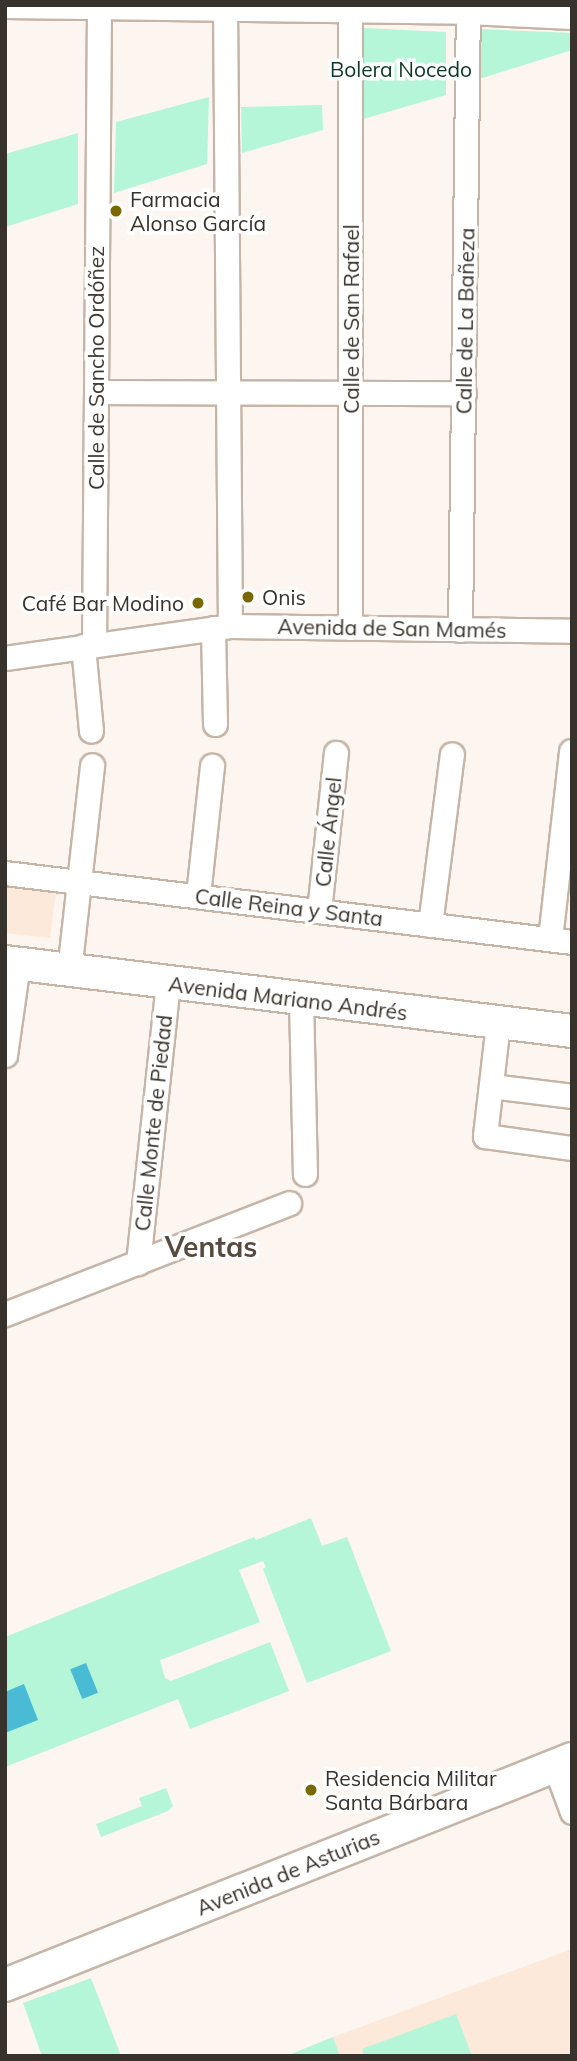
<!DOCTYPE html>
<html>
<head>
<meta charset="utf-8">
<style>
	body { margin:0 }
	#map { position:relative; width:577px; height:2061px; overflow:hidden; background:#fdf6f0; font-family:Mulish,sans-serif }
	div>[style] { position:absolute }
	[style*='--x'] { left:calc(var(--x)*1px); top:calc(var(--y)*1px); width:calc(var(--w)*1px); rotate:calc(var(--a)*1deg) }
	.built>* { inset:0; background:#fce9d9 }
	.green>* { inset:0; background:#b4f6d7 }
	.water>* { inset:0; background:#49bbd4; transform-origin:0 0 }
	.roads { filter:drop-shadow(2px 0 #c6b5a7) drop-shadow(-2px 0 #c6b5a7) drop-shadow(0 2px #c6b5a7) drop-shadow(0 -2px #c6b5a7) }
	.minor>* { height:23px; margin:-11.5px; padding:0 11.5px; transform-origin:11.5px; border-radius:11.5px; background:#fff }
	.secondary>* { height:32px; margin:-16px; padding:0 16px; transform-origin:16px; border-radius:16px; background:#fff }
	.dots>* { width:19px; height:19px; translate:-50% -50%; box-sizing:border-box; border:4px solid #fff; border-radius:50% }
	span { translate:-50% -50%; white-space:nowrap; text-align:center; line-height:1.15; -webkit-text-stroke:7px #fff; paint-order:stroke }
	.park-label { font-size:21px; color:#0d3828 }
	.poi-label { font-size:21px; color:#38322c }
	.left { translate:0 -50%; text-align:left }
	.right { translate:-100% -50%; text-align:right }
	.street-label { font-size:21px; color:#38322c }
	.district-label { font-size:28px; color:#574a3e; font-weight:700 }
	.frame { position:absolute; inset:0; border:7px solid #38322c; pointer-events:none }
</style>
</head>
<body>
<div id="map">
	<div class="built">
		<i style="clip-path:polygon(5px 884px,56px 891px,50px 938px,5px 933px)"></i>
		<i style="clip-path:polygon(572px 1949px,572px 2056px,340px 2056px,333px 2037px)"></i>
	</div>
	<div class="green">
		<i style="clip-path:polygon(364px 28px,446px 32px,446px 95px,363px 119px)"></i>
		<i style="clip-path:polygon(479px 29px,572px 33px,572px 50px,479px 79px)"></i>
		<i style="clip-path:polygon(209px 97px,207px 164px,114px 193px,116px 122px)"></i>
		<i style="clip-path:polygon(322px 105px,323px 130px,242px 153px,241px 107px)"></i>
		<i style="clip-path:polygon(78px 133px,78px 204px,5px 227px,5px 154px)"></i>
		<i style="clip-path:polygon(311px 1518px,322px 1546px,347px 1537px,391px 1651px,307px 1683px,263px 1569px,266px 1567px,263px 1561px,239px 1570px,260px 1622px,160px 1660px,165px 1678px,171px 1681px,270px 1642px,289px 1691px,190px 1729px,178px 1699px,5px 1767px,5px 1637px,254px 1537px,256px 1540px)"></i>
		<i style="clip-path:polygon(166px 1788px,173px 1806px,168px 1811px,101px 1837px,96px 1824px,142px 1806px,139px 1798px)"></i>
		<i style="clip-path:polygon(91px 1978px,121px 2056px,42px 2056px,23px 2003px)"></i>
		<i style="clip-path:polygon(456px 2014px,472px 2056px,364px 2056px,362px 2049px)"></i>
		<i style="clip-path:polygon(333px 2037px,340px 2056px,286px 2056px)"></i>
	</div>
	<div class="water">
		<i style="left:86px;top:1663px;width:32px;height:17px;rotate:68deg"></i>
		<i style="clip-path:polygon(24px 1684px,38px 1720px,5px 1733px,5px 1692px)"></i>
	</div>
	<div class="roads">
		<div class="minor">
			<i style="--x:225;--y:5;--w:621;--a:89.54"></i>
			<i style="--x:5;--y:6;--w:462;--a:0.7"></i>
			<i style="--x:467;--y:12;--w:105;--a:2.7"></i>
			<i style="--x:96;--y:392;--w:368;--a:0.2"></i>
			<i style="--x:213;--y:628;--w:96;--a:88.8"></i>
			<i style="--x:350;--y:628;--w:623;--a:-90"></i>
			<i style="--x:460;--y:630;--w:625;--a:-89.27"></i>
			<i style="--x:94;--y:645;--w:640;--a:-89.55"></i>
			<i style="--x:83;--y:646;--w:85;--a:84.6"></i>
			<i style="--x:5;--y:658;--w:227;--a:-8.1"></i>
			<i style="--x:230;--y:626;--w:342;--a:0.8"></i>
			<i style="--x:5;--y:873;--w:571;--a:6.94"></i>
			<i style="--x:198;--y:895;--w:130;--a:-83.8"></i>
			<i style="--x:319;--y:911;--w:159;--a:-83.9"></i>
			<i style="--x:430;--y:925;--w:172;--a:-82.7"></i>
			<i style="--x:550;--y:939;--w:189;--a:-83.6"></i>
			<i style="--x:69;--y:971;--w:207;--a:-83.6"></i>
			<i style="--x:301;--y:999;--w:175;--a:88.7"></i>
			<i style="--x:498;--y:1023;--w:114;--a:96.6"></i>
			<i style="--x:485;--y:1136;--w:88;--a:7.9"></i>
			<i style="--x:5;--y:1055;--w:92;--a:-81.9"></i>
			<i style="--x:491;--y:1086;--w:82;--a:7"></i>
			<i style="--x:138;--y:1263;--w:282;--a:-83.9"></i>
			<i style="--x:5;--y:1314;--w:305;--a:-21.3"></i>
			<i style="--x:555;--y:1766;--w:49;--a:69.7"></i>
		</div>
		<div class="secondary">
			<i style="--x:5;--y:962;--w:571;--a:6.94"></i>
			<i style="--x:5;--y:1985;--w:610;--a:-21.73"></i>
		</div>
	</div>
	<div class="dots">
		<i style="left:116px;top:211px;background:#796800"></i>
		<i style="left:248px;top:597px;background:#796800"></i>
		<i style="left:198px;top:603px;background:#796800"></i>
		<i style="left:311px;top:1790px;background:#796800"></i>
	</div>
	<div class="park-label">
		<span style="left:401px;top:69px">Bolera Nocedo</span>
	</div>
	<div class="poi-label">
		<span class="left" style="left:130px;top:211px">Farmacia<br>Alonso García</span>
		<span class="left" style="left:262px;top:597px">Onis</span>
		<span class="right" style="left:184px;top:603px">Café Bar Modino</span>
		<span class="left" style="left:325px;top:1790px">Residencia Militar<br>Santa Bárbara</span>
	</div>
	<div class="street-label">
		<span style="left:351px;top:319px;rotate:-90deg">Calle de San Rafael</span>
		<span style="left:465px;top:321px;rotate:-89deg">Calle de La Bañeza</span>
		<span style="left:96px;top:368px;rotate:-90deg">Calle de Sancho Ordóñez</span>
		<span style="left:392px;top:628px;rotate:1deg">Avenida de San Mamés</span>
		<span style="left:328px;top:832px;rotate:-84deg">Calle Ángel</span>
		<span style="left:289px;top:907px;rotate:7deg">Calle Reina y Santa</span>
		<span style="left:288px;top:998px;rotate:7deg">Avenida Mariano Andrés</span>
		<span style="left:153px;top:1123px;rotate:-84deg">Calle Monte de Piedad</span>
		<span style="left:288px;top:1872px;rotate:-22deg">Avenida de Asturias</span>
	</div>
	<div class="district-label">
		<span style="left:211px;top:1247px">Ventas</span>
	</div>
	<div class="frame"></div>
</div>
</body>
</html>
